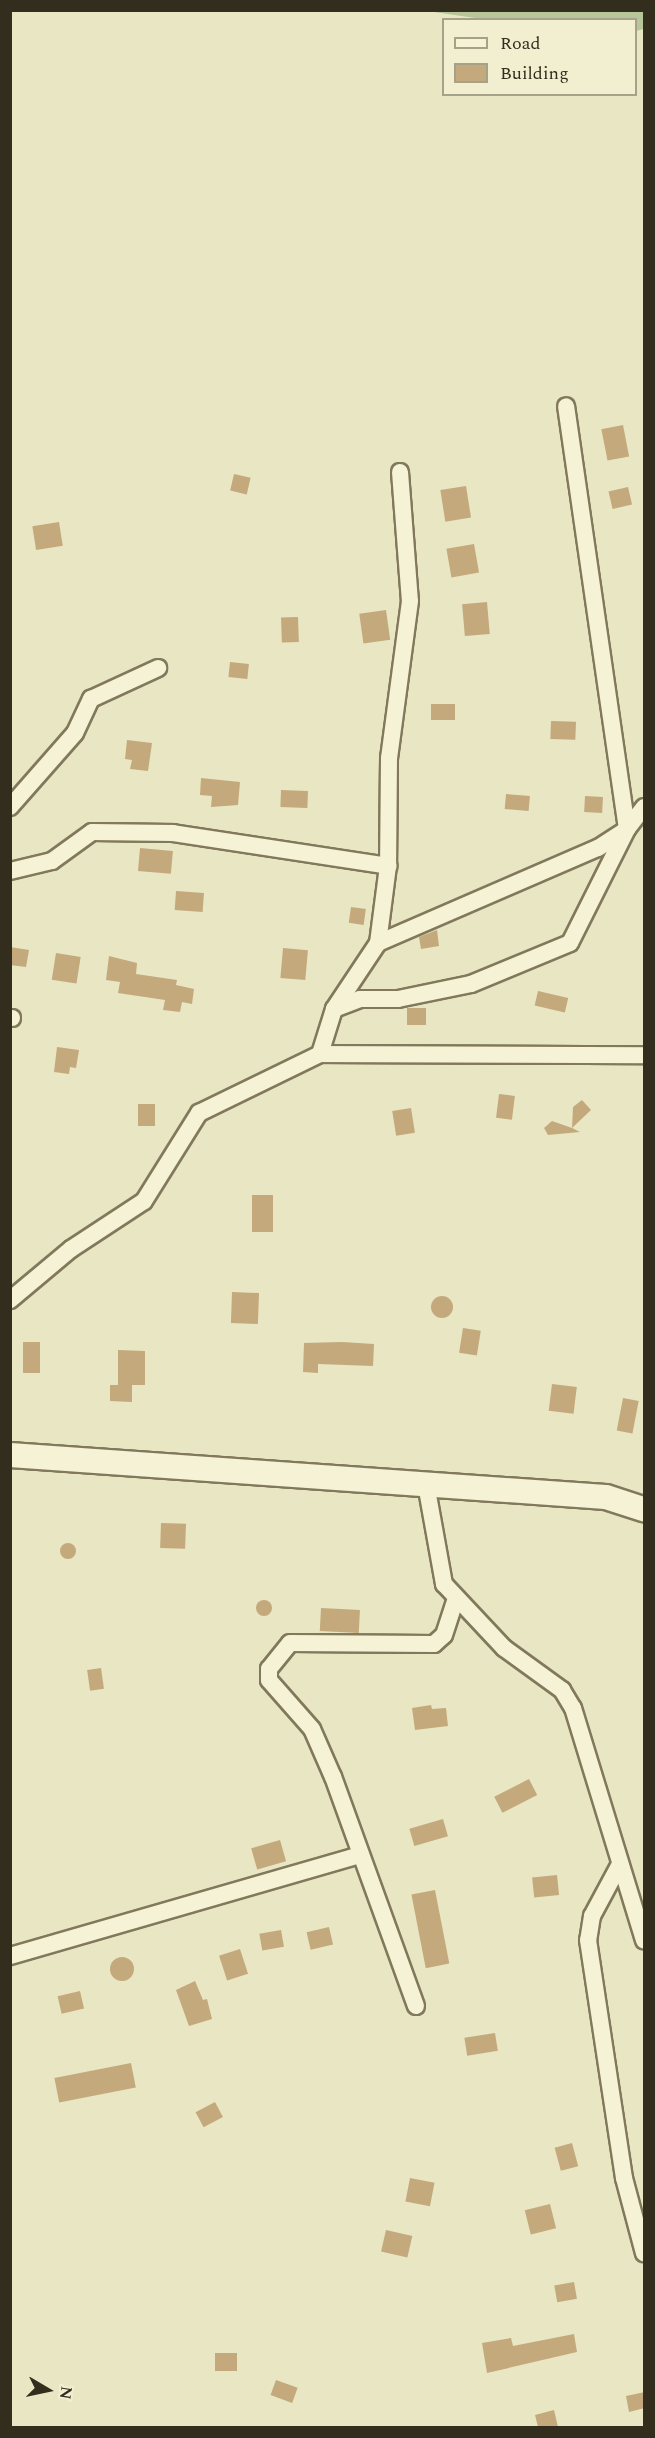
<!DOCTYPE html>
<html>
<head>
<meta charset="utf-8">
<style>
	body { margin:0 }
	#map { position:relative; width:655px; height:2438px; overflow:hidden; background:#e9e6c3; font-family:Spectral,serif }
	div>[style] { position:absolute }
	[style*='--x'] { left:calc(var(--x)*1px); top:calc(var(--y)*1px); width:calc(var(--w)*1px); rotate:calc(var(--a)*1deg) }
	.green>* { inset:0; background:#b7c698 }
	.building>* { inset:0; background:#c4a97c; transform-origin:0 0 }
	.round { border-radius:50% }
	.roads { filter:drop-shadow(2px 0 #82785b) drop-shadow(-2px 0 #82785b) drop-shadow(0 2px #82785b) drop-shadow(0 -2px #82785b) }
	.minor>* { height:16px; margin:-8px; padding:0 8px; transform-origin:8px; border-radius:8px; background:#f5f2d5 }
	.secondary>* { height:24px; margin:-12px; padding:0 12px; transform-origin:12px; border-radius:12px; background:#f5f2d5 }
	span { translate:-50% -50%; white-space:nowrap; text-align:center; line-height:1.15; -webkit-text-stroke:4.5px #f2efd1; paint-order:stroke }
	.frame { position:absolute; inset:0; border:12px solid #332d1e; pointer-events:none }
	.legend { position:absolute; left:442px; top:18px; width:195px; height:78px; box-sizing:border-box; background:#f2efd1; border:2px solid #a6a189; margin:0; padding:8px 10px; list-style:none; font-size:18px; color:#332d1e }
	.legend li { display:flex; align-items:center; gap:12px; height:30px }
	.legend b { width:30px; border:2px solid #a6a189 }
	.north { position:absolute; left:18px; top:2360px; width:60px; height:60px; -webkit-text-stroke:4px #f2efd1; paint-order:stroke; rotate:99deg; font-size:16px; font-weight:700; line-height:24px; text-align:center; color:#332d1e }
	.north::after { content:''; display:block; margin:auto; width:21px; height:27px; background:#332d1e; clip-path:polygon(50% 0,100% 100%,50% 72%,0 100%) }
</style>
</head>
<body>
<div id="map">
	<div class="green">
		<i style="clip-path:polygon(427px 11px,644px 11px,644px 29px,636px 31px,636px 20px,482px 19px)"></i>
	</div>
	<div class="building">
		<i style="left:623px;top:425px;width:32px;height:22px;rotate:79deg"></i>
		<i style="left:234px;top:474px;width:17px;height:17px;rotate:13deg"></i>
		<i style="left:466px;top:486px;width:32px;height:26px;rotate:81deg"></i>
		<i style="left:628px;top:487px;width:18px;height:20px;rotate:77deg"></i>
		<i style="left:59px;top:522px;width:24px;height:27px;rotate:81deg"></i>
		<i style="left:474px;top:544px;width:29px;height:28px;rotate:80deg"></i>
		<i style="left:487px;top:602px;width:32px;height:25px;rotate:85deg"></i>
		<i style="left:386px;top:610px;width:30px;height:27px;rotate:82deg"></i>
		<i style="left:298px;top:617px;width:25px;height:17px;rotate:88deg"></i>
		<i style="left:230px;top:662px;width:19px;height:15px;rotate:6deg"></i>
		<i style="left:455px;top:704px;width:16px;height:24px;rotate:90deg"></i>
		<i style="left:551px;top:721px;width:25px;height:18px;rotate:2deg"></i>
		<i style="clip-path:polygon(127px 740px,152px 743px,148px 771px,130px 769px,132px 760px,125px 759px)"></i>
		<i style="clip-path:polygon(201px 778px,240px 782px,238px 805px,211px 807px,212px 796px,200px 795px)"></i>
		<i style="left:281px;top:790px;width:27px;height:17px;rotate:2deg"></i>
		<i style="left:506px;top:794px;width:24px;height:15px;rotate:5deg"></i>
		<i style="left:585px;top:796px;width:18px;height:16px;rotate:3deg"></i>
		<i style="left:140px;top:848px;width:33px;height:23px;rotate:5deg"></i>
		<i style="left:176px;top:891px;width:28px;height:19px;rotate:4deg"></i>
		<i style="left:351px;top:907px;width:15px;height:16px;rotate:8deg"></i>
		<i style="clip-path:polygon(437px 930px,439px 946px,421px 949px,419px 937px)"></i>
		<i style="clip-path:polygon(10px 947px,29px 950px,26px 967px,10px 965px)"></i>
		<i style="left:283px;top:948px;width:25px;height:30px;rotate:5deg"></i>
		<i style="left:56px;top:953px;width:25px;height:27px;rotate:9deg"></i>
		<i style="clip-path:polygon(109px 956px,137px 963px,136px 974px,177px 980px,176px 985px,194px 989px,192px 1004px,182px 1002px,180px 1012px,163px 1010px,165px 1000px,118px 993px,120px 982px,106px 980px)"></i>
		<i style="left:538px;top:991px;width:31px;height:15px;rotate:13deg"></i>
		<i style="left:407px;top:1008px;width:19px;height:17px"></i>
		<i style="clip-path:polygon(57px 1047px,79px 1050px,76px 1068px,70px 1067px,69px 1074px,54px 1072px)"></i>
		<i style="left:499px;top:1094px;width:16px;height:24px;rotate:7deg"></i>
		<i style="clip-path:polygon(582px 1100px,591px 1110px,572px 1128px,580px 1132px,548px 1135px,544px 1128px,552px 1121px,572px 1128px,573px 1107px)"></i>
		<i style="left:138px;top:1104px;width:17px;height:22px"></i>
		<i style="left:411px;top:1108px;width:25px;height:19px;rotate:81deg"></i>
		<i style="left:252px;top:1195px;width:21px;height:37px"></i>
		<i style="left:259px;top:1293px;width:31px;height:27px;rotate:92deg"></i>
		<i class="round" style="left:431px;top:1296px;width:22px;height:22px"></i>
		<i style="left:463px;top:1328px;width:18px;height:25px;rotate:9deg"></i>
		<i style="left:40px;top:1342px;width:31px;height:17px;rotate:90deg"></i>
		<i style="clip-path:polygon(342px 1342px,374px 1344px,373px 1366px,318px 1364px,318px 1373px,303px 1372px,304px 1343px)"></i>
		<i style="clip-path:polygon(118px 1350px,145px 1351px,145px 1385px,132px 1385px,132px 1402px,110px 1401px,110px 1385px,118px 1385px)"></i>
		<i style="left:552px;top:1384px;width:25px;height:27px;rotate:7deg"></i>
		<i style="left:623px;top:1398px;width:16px;height:33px;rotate:11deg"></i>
		<i style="left:161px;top:1523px;width:25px;height:25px;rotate:2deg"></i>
		<i class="round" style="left:60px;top:1543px;width:16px;height:16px"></i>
		<i class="round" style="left:256px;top:1600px;width:16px;height:16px"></i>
		<i style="left:321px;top:1608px;width:39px;height:23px;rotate:3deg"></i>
		<i style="left:101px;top:1668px;width:21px;height:14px;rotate:82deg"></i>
		<i style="clip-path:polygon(431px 1705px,432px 1709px,446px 1708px,448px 1726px,415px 1730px,412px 1708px)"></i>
		<i style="left:529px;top:1779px;width:18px;height:39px;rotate:63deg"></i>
		<i style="left:443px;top:1819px;width:18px;height:35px;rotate:74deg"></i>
		<i style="left:280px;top:1840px;width:22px;height:30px;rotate:74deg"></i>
		<i style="left:557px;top:1875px;width:20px;height:25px;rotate:84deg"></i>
		<i style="left:435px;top:1890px;width:75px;height:24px;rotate:79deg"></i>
		<i style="left:329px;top:1927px;width:18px;height:23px;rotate:77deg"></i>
		<i style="left:281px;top:1930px;width:17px;height:22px;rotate:80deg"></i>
		<i style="left:240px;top:1949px;width:26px;height:22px;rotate:72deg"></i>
		<i class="round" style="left:110px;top:1957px;width:24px;height:24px"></i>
		<i style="clip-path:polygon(195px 1981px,203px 2000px,207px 1999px,212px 2019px,189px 2026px,176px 1990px)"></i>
		<i style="left:80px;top:1991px;width:18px;height:23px;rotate:77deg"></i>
		<i style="left:495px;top:2033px;width:18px;height:31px;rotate:81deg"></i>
		<i style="left:131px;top:2063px;width:25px;height:78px;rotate:79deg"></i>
		<i style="left:215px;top:2102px;width:17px;height:22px;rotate:62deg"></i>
		<i style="left:572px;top:2143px;width:24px;height:18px;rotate:75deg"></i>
		<i style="left:410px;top:2178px;width:25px;height:24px;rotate:11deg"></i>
		<i style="left:550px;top:2204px;width:25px;height:26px;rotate:76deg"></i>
		<i style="left:386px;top:2230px;width:27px;height:22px;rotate:13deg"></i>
		<i style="left:574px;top:2282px;width:17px;height:20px;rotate:80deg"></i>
		<i style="clip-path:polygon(574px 2334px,577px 2352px,487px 2373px,482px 2343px,511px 2338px,513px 2346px)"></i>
		<i style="left:237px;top:2353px;width:18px;height:22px;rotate:90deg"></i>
		<i style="left:276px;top:2380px;width:23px;height:16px;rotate:20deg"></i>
		<i style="clip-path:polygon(645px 2392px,645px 2408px,629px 2412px,626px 2396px)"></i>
		<i style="clip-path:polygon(554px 2410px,558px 2427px,538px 2427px,535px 2415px)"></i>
	</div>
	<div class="roads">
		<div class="minor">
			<i style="--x:400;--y:472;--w:129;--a:85.6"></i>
			<i style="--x:410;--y:601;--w:158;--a:97.6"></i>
			<i style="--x:389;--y:758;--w:108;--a:90.5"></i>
			<i style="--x:388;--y:866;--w:78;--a:97.4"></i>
			<i style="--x:378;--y:943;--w:79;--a:123.7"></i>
			<i style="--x:334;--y:1009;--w:28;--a:-21"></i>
			<i style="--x:360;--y:999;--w:38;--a:0"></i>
			<i style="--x:398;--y:999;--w:75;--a:-11.6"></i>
			<i style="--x:471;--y:984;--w:107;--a:-22.5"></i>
			<i style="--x:570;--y:943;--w:127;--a:-63.4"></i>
			<i style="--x:627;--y:829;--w:427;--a:-98.2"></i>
			<i style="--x:10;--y:807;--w:98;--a:-48.7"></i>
			<i style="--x:75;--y:733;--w:38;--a:-65"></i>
			<i style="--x:91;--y:699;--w:74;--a:-24.8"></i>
			<i style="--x:10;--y:871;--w:43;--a:-13.4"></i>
			<i style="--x:52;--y:861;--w:49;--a:-35.9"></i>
			<i style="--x:92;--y:832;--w:81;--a:0.7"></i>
			<i style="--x:173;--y:833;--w:218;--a:8.7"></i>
			<i style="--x:378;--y:943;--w:240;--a:-23.4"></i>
			<i style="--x:598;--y:848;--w:35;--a:-33"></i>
			<i style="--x:627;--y:829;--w:28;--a:-52"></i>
			<i style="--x:10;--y:1018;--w:2;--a:0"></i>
			<i style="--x:320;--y:1054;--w:324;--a:0.2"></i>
			<i style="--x:10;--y:1300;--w:80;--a:-39.9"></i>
			<i style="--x:71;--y:1249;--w:87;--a:-33.3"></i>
			<i style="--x:144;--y:1201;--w:104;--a:-58"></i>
			<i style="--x:199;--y:1113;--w:135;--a:-26"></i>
			<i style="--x:320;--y:1054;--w:47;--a:-72.7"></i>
			<i style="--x:426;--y:1484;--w:102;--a:79.8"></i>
			<i style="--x:444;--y:1584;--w:88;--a:46.8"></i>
			<i style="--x:504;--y:1648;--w:72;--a:35.9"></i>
			<i style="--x:562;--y:1690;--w:21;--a:59"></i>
			<i style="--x:573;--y:1708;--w:243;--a:73"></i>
			<i style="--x:620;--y:1864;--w:59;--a:118.3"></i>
			<i style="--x:592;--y:1916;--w:24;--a:99"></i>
			<i style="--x:588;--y:1940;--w:241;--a:81.4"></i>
			<i style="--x:624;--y:2178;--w:78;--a:75.1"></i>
			<i style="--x:10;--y:1956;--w:363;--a:-16.1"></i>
			<i style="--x:416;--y:2006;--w:244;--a:-109.9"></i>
			<i style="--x:333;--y:1777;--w:52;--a:-113.6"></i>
			<i style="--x:312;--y:1729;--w:65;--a:-131.3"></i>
			<i style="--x:269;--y:1680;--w:11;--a:-90"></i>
			<i style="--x:269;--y:1669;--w:33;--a:-51"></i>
			<i style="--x:290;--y:1643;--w:144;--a:0.4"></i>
			<i style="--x:434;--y:1644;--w:13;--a:-42"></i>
			<i style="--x:444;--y:1635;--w:39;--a:-72"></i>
		</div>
		<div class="secondary">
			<i style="--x:10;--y:1455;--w:597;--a:4.03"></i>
			<i style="--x:606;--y:1497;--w:40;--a:18"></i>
		</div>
	</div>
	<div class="frame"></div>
	<ul class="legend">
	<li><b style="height:8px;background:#f5f2d5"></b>Road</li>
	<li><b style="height:16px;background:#c4a97c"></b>Building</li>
	</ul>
	<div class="north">N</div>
</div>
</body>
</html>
